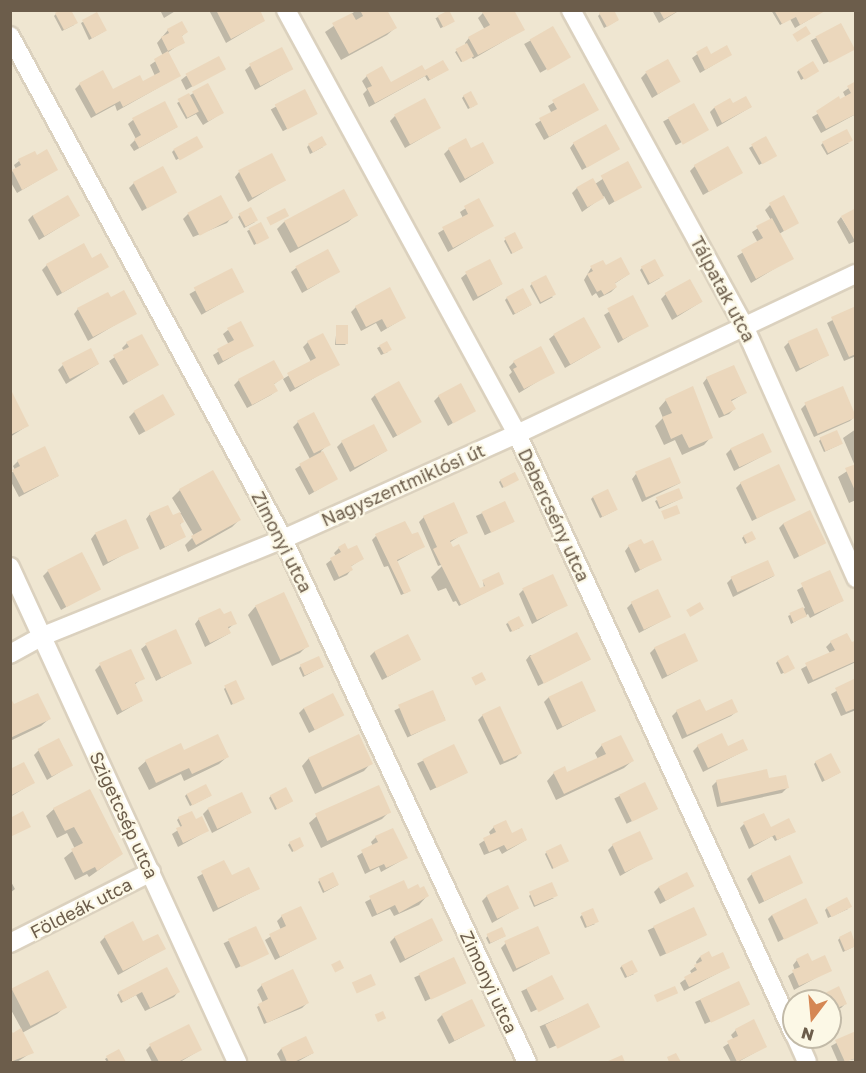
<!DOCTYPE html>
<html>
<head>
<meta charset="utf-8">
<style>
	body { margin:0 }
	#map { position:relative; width:866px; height:1073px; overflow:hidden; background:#f9f4e1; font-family:"Golos Text",sans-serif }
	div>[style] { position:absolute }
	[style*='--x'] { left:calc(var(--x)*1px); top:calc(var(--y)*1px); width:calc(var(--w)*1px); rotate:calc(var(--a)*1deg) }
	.residential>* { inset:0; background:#efe6d1 }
	.shadow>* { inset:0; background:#0003; transform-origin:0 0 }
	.building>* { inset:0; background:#ebd7bc; transform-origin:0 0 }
	.roads { filter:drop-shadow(2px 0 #dbd1be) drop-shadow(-2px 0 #dbd1be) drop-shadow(0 2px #dbd1be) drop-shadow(0 -2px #dbd1be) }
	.minor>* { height:18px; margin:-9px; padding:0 9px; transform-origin:9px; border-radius:9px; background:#fff }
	span { translate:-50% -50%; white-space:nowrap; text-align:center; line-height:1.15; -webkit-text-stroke:4.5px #fcf8e6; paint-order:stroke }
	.street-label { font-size:18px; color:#6c5d4b }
	.frame { position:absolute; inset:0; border:12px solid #6c5d4b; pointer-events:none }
	.north { position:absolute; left:782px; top:989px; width:60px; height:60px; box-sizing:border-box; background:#fcf8e6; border:2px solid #c2baa8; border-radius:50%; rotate:196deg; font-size:16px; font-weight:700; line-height:24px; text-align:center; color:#6c5d4b }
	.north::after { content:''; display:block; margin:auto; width:21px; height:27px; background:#d58754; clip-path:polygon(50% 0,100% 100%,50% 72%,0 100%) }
</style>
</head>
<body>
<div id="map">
	<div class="residential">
		<i style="clip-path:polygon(evenodd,10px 11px,855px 11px,855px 1062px,11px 1062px,10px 11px,794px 1001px,830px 1001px,830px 1037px,794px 1037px,794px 1001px)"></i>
	</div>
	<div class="shadow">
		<i style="clip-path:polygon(160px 10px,177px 10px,164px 18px)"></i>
		<i style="clip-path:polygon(258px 10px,263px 21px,226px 43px,210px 12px)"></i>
		<i style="clip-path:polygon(357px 10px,385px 10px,395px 28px,387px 35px,341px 60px,325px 32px)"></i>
		<i style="clip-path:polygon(652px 10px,680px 10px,659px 23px)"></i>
		<i style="clip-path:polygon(771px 10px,825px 10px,795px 28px,790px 19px,780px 25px)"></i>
		<i style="left:448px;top:12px;width:11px;height:14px;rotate:63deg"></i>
		<i style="clip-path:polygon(483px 13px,523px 30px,473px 59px,471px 56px,461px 62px,455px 52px,466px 45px,465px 43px,469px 38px,485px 30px,478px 18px)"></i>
		<i style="clip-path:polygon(56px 14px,74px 25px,62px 31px,54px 16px)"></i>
		<i style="clip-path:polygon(97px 14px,103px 32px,89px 40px,81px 23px)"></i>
		<i style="clip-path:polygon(600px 14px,618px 20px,604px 28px,598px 16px)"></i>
		<i style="left:840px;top:25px;width:27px;height:33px;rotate:62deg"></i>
		<i style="left:553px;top:28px;width:33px;height:33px;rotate:61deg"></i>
		<i style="clip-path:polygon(168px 30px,186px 32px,181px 37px,183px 42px,167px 53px,179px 76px,117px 111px,115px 105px,91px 118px,75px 89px,80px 84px,112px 91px,143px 83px,155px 76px,150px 65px,163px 56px,157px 43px)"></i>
		<i style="clip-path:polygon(706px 48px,710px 56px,730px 55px,700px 73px,692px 58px)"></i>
		<i style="clip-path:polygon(250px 66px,292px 69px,255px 90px,245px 70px)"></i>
		<i style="clip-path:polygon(224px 68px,186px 90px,181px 80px,186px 76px)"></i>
		<i style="clip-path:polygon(799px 70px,815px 72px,801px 80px,797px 72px)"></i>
		<i style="clip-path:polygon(445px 71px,428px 81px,425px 76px,369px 107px,363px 94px,367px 90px,362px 81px,367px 76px,391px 84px,424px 72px)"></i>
		<i style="clip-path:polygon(646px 73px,679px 81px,652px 98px,641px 78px)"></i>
		<i style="clip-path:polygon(856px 83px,856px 114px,821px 133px,812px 117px,846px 98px,843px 92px)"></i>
		<i style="clip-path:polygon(207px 85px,222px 113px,203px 125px,196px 114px,186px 119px,177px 103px)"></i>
		<i style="clip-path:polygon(583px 85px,597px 110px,544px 140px,535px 124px,552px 114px,548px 106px)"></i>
		<i style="left:304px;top:91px;width:25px;height:38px;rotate:61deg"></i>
		<i style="clip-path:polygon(464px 96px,474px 106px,468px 109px,462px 98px)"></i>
		<i style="left:694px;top:105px;width:27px;height:35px;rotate:62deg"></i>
		<i style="clip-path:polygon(733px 105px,751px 107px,717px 127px,710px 112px,714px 108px)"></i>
		<i style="clip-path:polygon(395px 116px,439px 128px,405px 148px,390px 121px)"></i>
		<i style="clip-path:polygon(133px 120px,177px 127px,134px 151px,130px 145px,136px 139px,128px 124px)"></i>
		<i style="clip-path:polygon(766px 138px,773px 157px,759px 165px,749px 148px)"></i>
		<i style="clip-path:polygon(574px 143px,618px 149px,582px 170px,570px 148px)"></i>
		<i style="clip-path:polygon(823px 143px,849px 143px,827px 155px,821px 145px)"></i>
		<i style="clip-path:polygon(309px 145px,323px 147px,310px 154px,307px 147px)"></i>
		<i style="clip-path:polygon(199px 148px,176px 160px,172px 152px,174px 150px)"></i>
		<i style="clip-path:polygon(449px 149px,471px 150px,493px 163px,460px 183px,444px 154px)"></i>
		<i style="clip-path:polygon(19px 161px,56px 170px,17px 193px,10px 181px,10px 173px,16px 169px,14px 165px)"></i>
		<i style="clip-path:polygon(627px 163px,640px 186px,609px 205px,604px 196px,582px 212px,572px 193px,577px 188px,595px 184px)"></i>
		<i style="clip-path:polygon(695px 166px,741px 173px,703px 195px,690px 171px)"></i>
		<i style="clip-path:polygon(239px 172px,284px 180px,248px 202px,235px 177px)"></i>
		<i style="clip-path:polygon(134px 183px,175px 192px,142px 211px,129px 188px)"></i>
		<i style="clip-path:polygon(343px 191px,356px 215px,348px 222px,290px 253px,277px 229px,284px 222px)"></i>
		<i style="clip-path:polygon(478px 200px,492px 226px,448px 252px,438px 233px,463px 218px,460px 212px)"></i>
		<i style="clip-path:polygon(770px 205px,797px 223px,779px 234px,792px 258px,751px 283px,737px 256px,758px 243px,752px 232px,771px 220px,765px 210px)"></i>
		<i style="clip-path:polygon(188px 214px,231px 218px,227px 223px,193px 237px,183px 219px)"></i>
		<i style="clip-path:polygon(33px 215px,78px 216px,39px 240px,28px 220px)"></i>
		<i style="clip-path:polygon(240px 215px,255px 222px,244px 228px,238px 217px)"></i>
		<i style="clip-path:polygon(841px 217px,856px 241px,849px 244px,837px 222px)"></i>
		<i style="clip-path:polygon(260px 224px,265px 239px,254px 245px,247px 231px)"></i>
		<i style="clip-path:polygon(506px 239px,520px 249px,511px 254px,504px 241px)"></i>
		<i style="clip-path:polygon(91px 260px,107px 267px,57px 296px,42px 270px,47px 265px)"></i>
		<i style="clip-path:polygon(605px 267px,629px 274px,614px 284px,616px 287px,611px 292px,599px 298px,596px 293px,592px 296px,584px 280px,591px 268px)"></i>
		<i style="clip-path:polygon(296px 268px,338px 272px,302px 293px,291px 272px)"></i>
		<i style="clip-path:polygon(642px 268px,660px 278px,648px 285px,640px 270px)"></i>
		<i style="left:231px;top:270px;width:24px;height:48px;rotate:60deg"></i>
		<i style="clip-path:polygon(466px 274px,502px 284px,473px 301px,461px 278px)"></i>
		<i style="clip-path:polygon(532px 284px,553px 297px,540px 304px,530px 286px)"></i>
		<i style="clip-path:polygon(666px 294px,701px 302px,672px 320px,661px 299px)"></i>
		<i style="clip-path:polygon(632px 297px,647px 325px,618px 343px,604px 315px)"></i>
		<i style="clip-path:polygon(507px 298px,531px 305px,513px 315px,505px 300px)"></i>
		<i style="clip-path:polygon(110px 299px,135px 313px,88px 341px,74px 314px,78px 309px)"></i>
		<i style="clip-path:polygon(356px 307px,404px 318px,381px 332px,376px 323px,361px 331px,351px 312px)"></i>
		<i style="clip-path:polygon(856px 308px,856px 356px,844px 361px,827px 323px)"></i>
		<i style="clip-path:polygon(337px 326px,347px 343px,345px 345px,335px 345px)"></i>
		<i style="clip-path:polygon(228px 330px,252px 345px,218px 365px,213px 355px,229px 345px,223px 334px)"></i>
		<i style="clip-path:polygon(554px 335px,599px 348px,565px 368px,549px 339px)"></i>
		<i style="clip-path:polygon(308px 342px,338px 364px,290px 392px,283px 379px,311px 362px,303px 347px)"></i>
		<i style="clip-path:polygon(789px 342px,828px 355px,796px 372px,784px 347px)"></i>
		<i style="clip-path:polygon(127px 343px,157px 365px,123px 385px,109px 361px,124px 351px,122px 348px)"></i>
		<i style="clip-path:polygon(386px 343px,388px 352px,381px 355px,377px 348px)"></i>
		<i style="clip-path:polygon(514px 362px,553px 372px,519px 393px,509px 375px,512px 372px,509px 367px)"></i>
		<i style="clip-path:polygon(98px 364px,66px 384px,58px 370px,63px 365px)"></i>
		<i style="clip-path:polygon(282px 378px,273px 385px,276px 391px,271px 395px,247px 408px,234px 385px,239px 380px)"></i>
		<i style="clip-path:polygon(707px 378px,745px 393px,730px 402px,734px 409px,729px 414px,719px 418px,703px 383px)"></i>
		<i style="clip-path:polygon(10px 394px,27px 426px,10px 437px)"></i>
		<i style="clip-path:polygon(375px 395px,421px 421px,393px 438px,371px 399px)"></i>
		<i style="clip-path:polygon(439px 396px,474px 410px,448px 426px,434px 401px)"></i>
		<i style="clip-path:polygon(666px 400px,711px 437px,704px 445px,682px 455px,675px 440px,664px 445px,655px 426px,663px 418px,659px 408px)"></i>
		<i style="clip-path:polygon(806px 404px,855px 416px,850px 421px,814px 437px,801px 409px)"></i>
		<i style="clip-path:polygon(134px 412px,173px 415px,139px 435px,129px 417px)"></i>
		<i style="clip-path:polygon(298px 422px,329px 444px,321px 451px,336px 479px,309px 495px,295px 469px,310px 459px,293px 427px)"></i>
		<i style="clip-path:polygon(856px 429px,856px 500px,849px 503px,838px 477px,855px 466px,843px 438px)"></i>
		<i style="clip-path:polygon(821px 439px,839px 445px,824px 452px,819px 441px)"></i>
		<i style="clip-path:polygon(342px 442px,386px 451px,350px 472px,337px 447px)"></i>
		<i style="clip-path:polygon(731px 449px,770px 452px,734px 471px,726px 454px)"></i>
		<i style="clip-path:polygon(18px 461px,58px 476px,19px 497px,10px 480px,10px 474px,15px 470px,13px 466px)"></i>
		<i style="clip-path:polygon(636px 474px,680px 483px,642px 502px,632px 479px)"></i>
		<i style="clip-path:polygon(501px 480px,515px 481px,502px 488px,499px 482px)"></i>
		<i style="clip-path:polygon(741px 483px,794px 499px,752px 521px,736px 488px)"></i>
		<i style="clip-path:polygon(180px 490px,239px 520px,232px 527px,188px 552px,185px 545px,194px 536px,181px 514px,179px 515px,182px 522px,179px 526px,184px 537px,160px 550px,146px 519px,150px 514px,172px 517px,181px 513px,172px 498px)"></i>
		<i style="clip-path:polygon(593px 497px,616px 510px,600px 518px,591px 499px)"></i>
		<i style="clip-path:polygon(680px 499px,659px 509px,655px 501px,657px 500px)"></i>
		<i style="left:504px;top:503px;width:21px;height:31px;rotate:65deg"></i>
		<i style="clip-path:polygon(424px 517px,466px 532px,449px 543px,473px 593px,484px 588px,483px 581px,502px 584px,459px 606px,456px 601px,453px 602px,446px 588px,438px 591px,431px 577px,444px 564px,438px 566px,432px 552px,419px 522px)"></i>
		<i style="clip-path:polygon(784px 523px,824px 543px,794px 559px,779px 528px)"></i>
		<i style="clip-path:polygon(95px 534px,137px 547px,103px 566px,91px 539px)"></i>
		<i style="clip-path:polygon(376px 536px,411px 536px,424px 546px,396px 562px,408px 592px,401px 595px,388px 566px,384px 567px,372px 540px)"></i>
		<i style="clip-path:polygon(744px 536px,754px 539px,745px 544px,742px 538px)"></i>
		<i style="clip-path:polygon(629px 546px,643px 546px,660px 559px,635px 573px,625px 551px)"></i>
		<i style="clip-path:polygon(339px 548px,362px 559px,350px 567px,351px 570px,347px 575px,334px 581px,326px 564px,336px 556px,334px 553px)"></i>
		<i style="clip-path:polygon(48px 571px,99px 588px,61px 610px,43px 576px)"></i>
		<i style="clip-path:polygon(829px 572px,842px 601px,810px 618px,808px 614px,791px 624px,788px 616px,805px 608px,797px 590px)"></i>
		<i style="clip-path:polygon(774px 576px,733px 597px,727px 583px,732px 578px)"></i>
		<i style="clip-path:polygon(523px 590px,566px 605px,532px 624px,519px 594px)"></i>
		<i style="clip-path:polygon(283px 594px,307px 646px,300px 653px,272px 666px,248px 615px,255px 607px)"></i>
		<i style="clip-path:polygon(632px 603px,669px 617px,639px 633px,627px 608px)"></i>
		<i style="clip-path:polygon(223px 616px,235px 623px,228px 629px,230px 633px,205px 647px,195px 624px,199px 619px)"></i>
		<i style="clip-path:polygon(508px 623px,520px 628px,510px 632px,506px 624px)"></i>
		<i style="clip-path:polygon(831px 642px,851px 644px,856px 642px,856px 662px,808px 684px,801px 669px,830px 653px,826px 647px)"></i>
		<i style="clip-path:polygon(146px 645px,190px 663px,156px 681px,141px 649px)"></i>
		<i style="clip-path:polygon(655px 648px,696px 661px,662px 679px,650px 653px)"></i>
		<i style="clip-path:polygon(375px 651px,419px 660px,382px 680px,370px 656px)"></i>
		<i style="clip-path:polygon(530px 655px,589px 660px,538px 686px,526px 660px)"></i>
		<i style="clip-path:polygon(778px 661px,791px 670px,781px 674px,776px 663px)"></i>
		<i style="clip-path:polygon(100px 665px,143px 678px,134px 685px,141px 701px,117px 715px,95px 670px)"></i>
		<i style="clip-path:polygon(301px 666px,322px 667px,303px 677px,299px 668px)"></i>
		<i style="clip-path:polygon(856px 680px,856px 710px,841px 716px,831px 694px)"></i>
		<i style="clip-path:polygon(226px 687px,241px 700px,231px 705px,224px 689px)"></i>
		<i style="left:432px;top:692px;width:30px;height:42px;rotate:64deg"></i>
		<i style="clip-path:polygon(549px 697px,594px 711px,557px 730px,544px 702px)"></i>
		<i style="clip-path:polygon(10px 700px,14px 706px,49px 719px,41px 726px,10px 741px)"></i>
		<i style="clip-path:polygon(304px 708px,342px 715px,309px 733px,299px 713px)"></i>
		<i style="clip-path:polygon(677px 711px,705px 713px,736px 712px,731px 716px,682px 739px,672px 716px)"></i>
		<i style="clip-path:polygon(483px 715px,520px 753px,516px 758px,500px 765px,478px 720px)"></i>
		<i style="clip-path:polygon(602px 745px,632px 761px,624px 768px,556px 800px,547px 781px,554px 773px,567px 774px,598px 759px,595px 753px)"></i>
		<i style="left:453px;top:746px;width:30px;height:40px;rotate:64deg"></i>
		<i style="clip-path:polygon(698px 746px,727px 748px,746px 750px,703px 772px,693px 751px)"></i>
		<i style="clip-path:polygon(39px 750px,71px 765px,47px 780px,34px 755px)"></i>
		<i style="clip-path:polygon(183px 752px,227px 757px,219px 764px,184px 781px,181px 774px,149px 790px,138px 768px,146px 761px)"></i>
		<i style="clip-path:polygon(309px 758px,371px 763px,364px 771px,315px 794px,302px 766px)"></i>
		<i style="clip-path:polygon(816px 762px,839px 773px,822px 782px,814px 764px)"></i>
		<i style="clip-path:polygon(10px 771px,33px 783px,10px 797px)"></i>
		<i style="clip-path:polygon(768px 780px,787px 788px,782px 793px,717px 807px,712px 786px,717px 781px)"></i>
		<i style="left:644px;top:784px;width:28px;height:33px;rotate:64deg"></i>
		<i style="clip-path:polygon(187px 794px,210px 796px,190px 806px,185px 796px)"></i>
		<i style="clip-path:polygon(271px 796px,289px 803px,275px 810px,269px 798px)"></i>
		<i style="clip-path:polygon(54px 809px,121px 854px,89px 877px,87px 874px,75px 880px,64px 858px,75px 849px,67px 833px,57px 838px,46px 816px)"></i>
		<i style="clip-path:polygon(208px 809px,250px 813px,212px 833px,203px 814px)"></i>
		<i style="clip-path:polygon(389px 812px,382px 819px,321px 848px,309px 823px,317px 816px)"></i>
		<i style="clip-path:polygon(179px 818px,195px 821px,207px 831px,178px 847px,172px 834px,181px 828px,177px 820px)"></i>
		<i style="clip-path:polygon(744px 824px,770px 829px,792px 833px,775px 841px,772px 836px,749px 849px,740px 828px)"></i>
		<i style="clip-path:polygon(494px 827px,511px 835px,526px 840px,502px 854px,499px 849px,484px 855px,479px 844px,491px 836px,489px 832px)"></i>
		<i style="clip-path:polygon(376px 837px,406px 858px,381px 872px,379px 867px,365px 874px,357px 856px,373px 846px,371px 842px)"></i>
		<i style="clip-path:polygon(290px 843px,303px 846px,292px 852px,288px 845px)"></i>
		<i style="clip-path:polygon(613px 845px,651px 858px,620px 876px,608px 850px)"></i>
		<i style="clip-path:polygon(547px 852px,567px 861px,552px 869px,545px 854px)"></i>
		<i style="clip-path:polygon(224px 862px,231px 877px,258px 889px,213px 912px,197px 877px)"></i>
		<i style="clip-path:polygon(752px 874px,801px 883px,759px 904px,747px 879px)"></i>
		<i style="clip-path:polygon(10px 880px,15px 889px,10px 893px)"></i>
		<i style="clip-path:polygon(320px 880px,338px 885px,323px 893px,318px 882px)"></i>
		<i style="clip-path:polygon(403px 882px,407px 891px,427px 896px,419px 905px,394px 916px,390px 909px,372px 917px,365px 902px)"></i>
		<i style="clip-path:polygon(692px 886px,660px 904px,654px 892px,659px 887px)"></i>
		<i style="clip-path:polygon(531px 894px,554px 898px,534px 907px,529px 896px)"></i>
		<i style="clip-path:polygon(487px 896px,518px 908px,492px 923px,482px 901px)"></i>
		<i style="clip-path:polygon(827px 908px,848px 909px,828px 918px,825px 910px)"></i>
		<i style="left:693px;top:909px;width:29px;height:50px;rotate:65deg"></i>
		<i style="clip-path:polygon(582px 915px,595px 924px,585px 928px,580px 917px)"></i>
		<i style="clip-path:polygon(772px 915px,816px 922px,778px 942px,768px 919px)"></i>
		<i style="clip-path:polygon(282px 916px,315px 939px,275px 960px,265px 940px,281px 930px,277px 921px)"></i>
		<i style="left:255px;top:928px;width:28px;height:35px;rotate:64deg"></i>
		<i style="clip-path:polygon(488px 936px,505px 936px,489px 944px,486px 938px)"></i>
		<i style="clip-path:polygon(105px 937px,143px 943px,164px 949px,118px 975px,100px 942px)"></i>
		<i style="clip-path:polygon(395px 937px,441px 941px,400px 963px,390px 942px)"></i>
		<i style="clip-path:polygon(840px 938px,853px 947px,843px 952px,838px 940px)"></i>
		<i style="clip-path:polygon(506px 943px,549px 953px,513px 972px,501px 948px)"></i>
		<i style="clip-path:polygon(700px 957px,728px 968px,684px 991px,680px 983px,692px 974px,690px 971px,697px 965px,696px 962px)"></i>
		<i style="left:454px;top:959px;width:26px;height:44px;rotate:65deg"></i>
		<i style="clip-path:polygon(797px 960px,811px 963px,830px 970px,794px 990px,788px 976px,795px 971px,793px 965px)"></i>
		<i style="clip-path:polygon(622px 966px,634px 974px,625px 978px,620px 968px)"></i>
		<i style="clip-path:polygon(166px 969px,178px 992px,174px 997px,145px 1011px,136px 995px,121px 1003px,117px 995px,119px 993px)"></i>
		<i style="left:552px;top:977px;width:23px;height:34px;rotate:65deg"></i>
		<i style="left:738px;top:983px;width:24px;height:47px;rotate:66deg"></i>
		<i style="clip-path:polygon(262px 985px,307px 1003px,302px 1008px,264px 1024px,257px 1007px,263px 1003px,257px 990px)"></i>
		<i style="clip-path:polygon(839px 988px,846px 1003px,841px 1008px,830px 1013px,830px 1001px,812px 1001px)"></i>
		<i style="clip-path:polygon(12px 989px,65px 1007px,57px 1014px,22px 1033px,32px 1052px,17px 1062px,10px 1062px,10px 1032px,12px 1035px,22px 1030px,10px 1008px)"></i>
		<i style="left:588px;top:1005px;width:24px;height:53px;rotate:66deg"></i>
		<i style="clip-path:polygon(442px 1015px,483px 1026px,449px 1044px,437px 1020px)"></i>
		<i style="clip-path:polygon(736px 1030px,765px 1047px,738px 1062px,731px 1062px,723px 1047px,734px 1040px,731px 1035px)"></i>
		<i style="clip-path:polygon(856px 1032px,856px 1059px,838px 1062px,831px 1046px)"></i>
		<i style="clip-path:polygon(150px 1046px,200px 1050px,180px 1062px,152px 1062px,146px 1050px)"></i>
		<i style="clip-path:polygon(281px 1049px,313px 1053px,297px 1062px,281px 1062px,277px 1054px)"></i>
		<i style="clip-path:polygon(118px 1051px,124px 1062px,107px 1062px,105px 1059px)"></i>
	</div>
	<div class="building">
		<i style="clip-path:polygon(60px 10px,71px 10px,78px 23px,64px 30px,55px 13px)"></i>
		<i style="clip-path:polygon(216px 10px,260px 10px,265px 21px,231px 39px)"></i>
		<i style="clip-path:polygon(360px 10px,387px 10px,397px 28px,349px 54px,332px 23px,352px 13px,356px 20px,363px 16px)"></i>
		<i style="left:449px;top:10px;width:13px;height:13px;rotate:63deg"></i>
		<i style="clip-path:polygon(484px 10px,514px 10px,525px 30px,478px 55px,468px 37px,490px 25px,482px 12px)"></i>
		<i style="clip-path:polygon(603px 10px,614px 10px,619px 20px,607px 27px,599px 13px)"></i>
		<i style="clip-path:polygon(659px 10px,680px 10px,664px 19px)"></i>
		<i style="clip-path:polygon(774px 10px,827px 10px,800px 25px,796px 17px,782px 24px)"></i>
		<i style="left:97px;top:12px;width:21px;height:17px;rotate:62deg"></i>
		<i style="clip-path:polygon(182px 21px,188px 32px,182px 36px,185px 43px,168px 51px,161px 37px,169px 33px,167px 29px)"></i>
		<i style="left:841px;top:23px;width:30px;height:29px;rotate:62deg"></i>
		<i style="left:553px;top:26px;width:36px;height:27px;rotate:60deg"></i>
		<i style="left:806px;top:26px;width:9px;height:16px;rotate:58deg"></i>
		<i style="left:467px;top:43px;width:15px;height:13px;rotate:62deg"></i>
		<i style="clip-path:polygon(727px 45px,732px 55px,705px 70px,696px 52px,707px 46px,711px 54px)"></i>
		<i style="left:282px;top:47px;width:25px;height:37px;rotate:63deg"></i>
		<i style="clip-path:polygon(168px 51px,181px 76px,123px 107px,120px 101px,96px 114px,79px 83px,103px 70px,113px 89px,140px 75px,143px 81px,160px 72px,154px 59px)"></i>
		<i style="left:219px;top:56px;width:15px;height:38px;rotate:62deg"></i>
		<i style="left:668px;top:59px;width:26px;height:26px;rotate:61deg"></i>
		<i style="clip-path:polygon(443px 60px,449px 70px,430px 80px,427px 75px,375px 103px,367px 88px,372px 86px,366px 75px,382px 66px,391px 82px,422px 65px,425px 70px)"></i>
		<i style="left:813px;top:61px;width:12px;height:17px;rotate:59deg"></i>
		<i style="clip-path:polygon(856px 81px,856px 114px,826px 129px,816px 111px,839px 96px,840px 99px,851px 93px,847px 86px)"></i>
		<i style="left:208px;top:83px;width:34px;height:18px;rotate:62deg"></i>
		<i style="clip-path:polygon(584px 83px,599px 110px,549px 137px,539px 118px,557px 109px,552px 100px)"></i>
		<i style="left:305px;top:89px;width:28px;height:34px;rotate:63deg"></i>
		<i style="left:471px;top:91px;width:15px;height:9px;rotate:62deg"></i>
		<i style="left:189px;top:93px;width:21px;height:13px;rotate:62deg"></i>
		<i style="clip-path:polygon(746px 96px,752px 107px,722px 123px,714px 107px,730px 98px,733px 103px)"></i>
		<i style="left:425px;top:98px;width:34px;height:35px;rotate:62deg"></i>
		<i style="clip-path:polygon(165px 101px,178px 127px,139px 148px,134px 139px,141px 135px,132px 118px)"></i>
		<i style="left:694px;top:103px;width:31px;height:30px;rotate:61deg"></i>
		<i style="left:606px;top:124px;width:29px;height:38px;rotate:61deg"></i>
		<i style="left:847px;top:129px;width:13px;height:28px;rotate:63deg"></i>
		<i style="left:197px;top:136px;width:13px;height:27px;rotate:61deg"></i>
		<i style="left:322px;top:136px;width:10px;height:16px;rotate:61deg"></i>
		<i style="left:766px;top:136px;width:23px;height:17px;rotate:61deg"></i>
		<i style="clip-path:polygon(466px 138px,471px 148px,483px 142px,494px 163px,465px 179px,448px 148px)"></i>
		<i style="left:728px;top:146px;width:31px;height:39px;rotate:61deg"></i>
		<i style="clip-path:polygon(47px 149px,58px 170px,22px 190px,12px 170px,21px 165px,18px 159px,35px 151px,37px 155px)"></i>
		<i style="left:272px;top:153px;width:31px;height:38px;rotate:63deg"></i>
		<i style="left:628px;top:161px;width:30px;height:31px;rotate:62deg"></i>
		<i style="left:163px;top:166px;width:30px;height:34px;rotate:62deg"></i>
		<i style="left:593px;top:178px;width:23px;height:19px;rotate:61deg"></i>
		<i style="left:344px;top:189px;width:30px;height:68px;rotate:62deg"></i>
		<i style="left:68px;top:195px;width:24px;height:41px;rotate:60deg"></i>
		<i style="left:221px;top:195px;width:26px;height:38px;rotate:62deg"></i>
		<i style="left:784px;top:195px;width:32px;height:17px;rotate:62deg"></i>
		<i style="clip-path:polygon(479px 198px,494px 226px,453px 248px,442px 227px,468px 214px,464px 206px)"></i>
		<i style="left:251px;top:207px;width:15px;height:14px;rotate:62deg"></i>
		<i style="left:285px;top:208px;width:9px;height:21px;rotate:63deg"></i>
		<i style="clip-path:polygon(856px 208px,856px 243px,841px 216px)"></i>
		<i style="clip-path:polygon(772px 218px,794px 259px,756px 279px,741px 250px,763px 238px,756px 226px)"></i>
		<i style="left:261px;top:222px;width:18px;height:14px;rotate:63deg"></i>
		<i style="left:515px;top:232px;width:18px;height:12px;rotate:63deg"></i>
		<i style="clip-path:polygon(84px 243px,92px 258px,101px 253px,109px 267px,62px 293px,46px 264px)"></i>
		<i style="left:328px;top:249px;width:26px;height:37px;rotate:62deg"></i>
		<i style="clip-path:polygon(621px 257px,630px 274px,615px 283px,617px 287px,604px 295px,601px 290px,597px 292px,587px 274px,593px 271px,590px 266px,603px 260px,606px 265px)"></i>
		<i style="left:490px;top:259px;width:28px;height:28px;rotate:63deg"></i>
		<i style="left:655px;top:259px;width:19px;height:16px;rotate:62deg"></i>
		<i style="left:232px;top:268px;width:27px;height:43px;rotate:63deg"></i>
		<i style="left:546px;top:275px;width:22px;height:17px;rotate:63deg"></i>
		<i style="left:690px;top:279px;width:26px;height:29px;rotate:61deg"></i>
		<i style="clip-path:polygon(390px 287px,406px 318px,387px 328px,382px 319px,366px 327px,355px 306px)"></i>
		<i style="left:523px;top:288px;width:19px;height:19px;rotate:62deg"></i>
		<i style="clip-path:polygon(124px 290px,137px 314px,93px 337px,77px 308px,108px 292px,111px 297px)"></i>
		<i style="left:633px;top:295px;width:35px;height:29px;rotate:63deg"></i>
		<i style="clip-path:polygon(856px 306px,856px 354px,849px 357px,831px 317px)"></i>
		<i style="left:584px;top:317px;width:35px;height:35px;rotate:61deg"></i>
		<i style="clip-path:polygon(241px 321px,254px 346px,223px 361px,217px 349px,234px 340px,227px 328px)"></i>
		<i style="left:336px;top:325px;width:12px;height:19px"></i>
		<i style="left:817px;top:328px;width:30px;height:32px;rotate:66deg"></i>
		<i style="clip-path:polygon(323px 333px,340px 365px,295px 388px,287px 373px,316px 358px,307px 341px)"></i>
		<i style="clip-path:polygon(142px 334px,159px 365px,128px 382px,113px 355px,129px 347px,126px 342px)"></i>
		<i style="left:387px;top:341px;width:10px;height:9px;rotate:61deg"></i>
		<i style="clip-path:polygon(541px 346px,555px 373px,524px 389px,513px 369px,517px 367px,513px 361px)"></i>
		<i style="left:91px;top:348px;width:18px;height:33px;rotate:63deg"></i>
		<i style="clip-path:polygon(274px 360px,284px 378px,274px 384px,278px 391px,252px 405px,238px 379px)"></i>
		<i style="clip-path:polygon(734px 365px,747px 393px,731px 400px,736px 409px,724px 415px,706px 377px)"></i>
		<i style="left:399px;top:381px;width:47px;height:28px;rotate:61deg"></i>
		<i style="left:461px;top:383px;width:32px;height:26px;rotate:62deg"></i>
		<i style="clip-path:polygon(693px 386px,713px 438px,689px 448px,682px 434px,671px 439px,662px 417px,672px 413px,665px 399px)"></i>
		<i style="left:843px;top:386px;width:34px;height:42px;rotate:67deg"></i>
		<i style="clip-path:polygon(10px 388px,29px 426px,10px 435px)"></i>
		<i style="left:163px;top:394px;width:24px;height:34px;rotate:60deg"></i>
		<i style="left:314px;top:412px;width:37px;height:19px;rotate:63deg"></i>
		<i style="left:374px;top:424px;width:30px;height:37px;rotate:63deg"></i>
		<i style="left:837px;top:430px;width:15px;height:19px;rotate:67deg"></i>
		<i style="left:763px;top:433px;width:21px;height:36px;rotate:65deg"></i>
		<i style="clip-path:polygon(45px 446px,59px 476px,24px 493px,12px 470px,20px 466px,17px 460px)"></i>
		<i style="left:323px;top:451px;width:32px;height:27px;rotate:62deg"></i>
		<i style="left:670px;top:457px;width:28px;height:38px;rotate:67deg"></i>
		<i style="left:779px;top:464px;width:40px;height:43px;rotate:65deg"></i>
		<i style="clip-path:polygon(856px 464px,856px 493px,845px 468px)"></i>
		<i style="clip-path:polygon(213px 470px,241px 520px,196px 545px,191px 536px,202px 530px,179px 489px)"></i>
		<i style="left:515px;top:472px;width:9px;height:17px;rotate:63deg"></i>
		<i style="left:679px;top:488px;width:11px;height:25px;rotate:68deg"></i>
		<i style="left:608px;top:489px;width:23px;height:17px;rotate:65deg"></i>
		<i style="left:505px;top:501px;width:23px;height:26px;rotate:65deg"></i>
		<i style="clip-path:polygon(454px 502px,468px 533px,450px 541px,453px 547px,459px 544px,480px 588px,485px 586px,482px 580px,499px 572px,504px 584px,461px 605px,433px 549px,437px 547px,423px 516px)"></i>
		<i style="clip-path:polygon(168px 505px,173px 515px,180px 512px,184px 522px,180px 524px,186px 537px,165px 547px,149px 513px)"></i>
		<i style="left:677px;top:505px;width:9px;height:17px;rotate:69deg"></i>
		<i style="left:810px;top:510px;width:37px;height:30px;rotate:64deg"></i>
		<i style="left:126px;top:519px;width:32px;height:34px;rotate:66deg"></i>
		<i style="clip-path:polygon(405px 521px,412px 534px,418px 532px,425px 547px,397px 560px,411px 591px,404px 594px,375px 534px)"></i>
		<i style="left:752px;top:531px;width:9px;height:10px;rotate:63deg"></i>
		<i style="clip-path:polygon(641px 539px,644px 544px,653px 540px,662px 560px,640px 570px,628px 545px)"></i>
		<i style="clip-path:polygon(345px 543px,348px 549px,357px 545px,364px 559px,351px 566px,353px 570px,339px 577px,330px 558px,341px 552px,338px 547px)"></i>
		<i style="left:82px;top:552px;width:42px;height:39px;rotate:63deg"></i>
		<i style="left:768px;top:560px;width:17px;height:41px;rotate:66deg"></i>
		<i style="left:830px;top:570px;width:34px;height:32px;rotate:66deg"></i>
		<i style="left:553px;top:574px;width:35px;height:34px;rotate:65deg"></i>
		<i style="left:658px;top:589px;width:31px;height:30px;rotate:65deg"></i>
		<i style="left:284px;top:592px;width:60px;height:32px;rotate:65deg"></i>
		<i style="left:700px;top:602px;width:8px;height:16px;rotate:60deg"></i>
		<i style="left:803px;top:607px;width:10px;height:15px;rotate:66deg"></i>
		<i style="clip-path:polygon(220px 608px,224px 614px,231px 611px,237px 624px,228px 627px,231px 633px,210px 643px,198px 618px)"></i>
		<i style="left:519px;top:616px;width:11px;height:13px;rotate:63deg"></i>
		<i style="left:176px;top:629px;width:38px;height:34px;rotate:65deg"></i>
		<i style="left:577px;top:632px;width:31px;height:53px;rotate:63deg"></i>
		<i style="left:685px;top:633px;width:31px;height:34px;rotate:65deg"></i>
		<i style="clip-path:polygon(847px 633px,852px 642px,856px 640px,856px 661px,813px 680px,805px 663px,835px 650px,830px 641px)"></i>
		<i style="left:408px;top:634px;width:29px;height:38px;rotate:63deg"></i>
		<i style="clip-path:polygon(131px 649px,145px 679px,135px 683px,143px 701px,122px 711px,99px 663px)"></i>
		<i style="left:788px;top:655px;width:15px;height:12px;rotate:62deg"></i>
		<i style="left:319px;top:656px;width:12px;height:21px;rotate:66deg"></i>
		<i style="left:482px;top:672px;width:9px;height:12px;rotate:63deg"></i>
		<i style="clip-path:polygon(856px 678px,856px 708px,846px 712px,835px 688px)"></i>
		<i style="left:236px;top:680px;width:21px;height:13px;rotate:65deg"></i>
		<i style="left:582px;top:681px;width:33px;height:37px;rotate:65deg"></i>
		<i style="left:433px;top:690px;width:33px;height:38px;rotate:67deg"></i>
		<i style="clip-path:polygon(38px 693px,51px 719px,10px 738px,10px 697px,14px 704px)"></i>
		<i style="left:333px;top:693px;width:25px;height:33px;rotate:63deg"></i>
		<i style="clip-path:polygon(700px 699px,706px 711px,732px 699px,738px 712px,687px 735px,676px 710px)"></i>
		<i style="left:500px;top:706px;width:52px;height:20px;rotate:65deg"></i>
		<i style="clip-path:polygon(722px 733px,728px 746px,743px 739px,748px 750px,708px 768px,697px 745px)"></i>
		<i style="clip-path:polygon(218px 734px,229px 757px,192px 774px,189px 768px,156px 783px,145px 760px,181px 743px,184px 750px)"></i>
		<i style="left:359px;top:734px;width:33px;height:56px;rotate:65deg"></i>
		<i style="clip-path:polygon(621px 735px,634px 761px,564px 794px,553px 772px,565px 766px,567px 772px,606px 754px,601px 744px)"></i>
		<i style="left:59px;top:738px;width:31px;height:24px;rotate:63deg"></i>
		<i style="left:454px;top:744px;width:32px;height:35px;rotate:64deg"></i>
		<i style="left:831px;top:753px;width:22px;height:18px;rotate:63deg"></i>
		<i style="clip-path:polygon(24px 762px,35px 783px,10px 796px,10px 769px)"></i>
		<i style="clip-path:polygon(767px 769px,769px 778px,786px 775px,789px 788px,721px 803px,716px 780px)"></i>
		<i style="left:645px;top:782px;width:30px;height:29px;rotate:64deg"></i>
		<i style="left:206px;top:784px;width:13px;height:22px;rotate:63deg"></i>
		<i style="left:379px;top:785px;width:30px;height:70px;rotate:66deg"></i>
		<i style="left:286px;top:787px;width:16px;height:18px;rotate:63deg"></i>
		<i style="clip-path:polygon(90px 789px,123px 854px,97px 871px,95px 867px,83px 873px,71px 849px,83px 843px,74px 827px,65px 831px,53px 808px)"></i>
		<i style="left:242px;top:792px;width:23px;height:38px;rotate:65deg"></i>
		<i style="clip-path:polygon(23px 811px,31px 827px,10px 837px,10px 818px)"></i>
		<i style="clip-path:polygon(192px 811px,196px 819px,202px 816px,209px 831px,183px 843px,176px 828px,182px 826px,178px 817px)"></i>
		<i style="clip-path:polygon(764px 813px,771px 827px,789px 818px,796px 832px,777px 840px,775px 835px,754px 845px,743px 822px)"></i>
		<i style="clip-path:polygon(506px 820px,512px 833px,522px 828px,527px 840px,507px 850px,504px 845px,489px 852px,483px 838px,496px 832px,493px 826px)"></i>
		<i style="clip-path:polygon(393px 828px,408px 858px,386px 868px,384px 864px,370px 870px,361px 850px,378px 842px,375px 836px)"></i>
		<i style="left:640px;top:831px;width:31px;height:31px;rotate:65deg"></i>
		<i style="clip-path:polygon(300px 837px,304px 846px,294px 852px,289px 842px)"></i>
		<i style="left:561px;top:844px;width:19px;height:17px;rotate:65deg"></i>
		<i style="left:790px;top:855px;width:31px;height:43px;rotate:65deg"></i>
		<i style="clip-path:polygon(224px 860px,232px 875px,249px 867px,260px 889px,218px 908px,201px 871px)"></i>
		<i style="left:333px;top:872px;width:14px;height:16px;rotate:65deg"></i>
		<i style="left:687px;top:872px;width:16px;height:32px;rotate:63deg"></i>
		<i style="clip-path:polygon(404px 880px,408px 889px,418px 884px,420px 888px,424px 886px,429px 896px,399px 913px,395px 905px,377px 914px,369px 896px)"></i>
		<i style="left:552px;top:882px;width:15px;height:25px;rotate:67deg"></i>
		<i style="left:508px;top:885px;width:26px;height:24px;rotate:65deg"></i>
		<i style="left:847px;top:897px;width:11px;height:23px;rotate:63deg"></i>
		<i style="left:806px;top:898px;width:28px;height:38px;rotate:64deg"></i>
		<i style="clip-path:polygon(301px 906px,317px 939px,280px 957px,269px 934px,286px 926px,281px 915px)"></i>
		<i style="left:694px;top:907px;width:31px;height:45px;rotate:65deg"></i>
		<i style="left:593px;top:908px;width:15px;height:13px;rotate:67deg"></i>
		<i style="left:432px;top:918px;width:25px;height:42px;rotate:64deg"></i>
		<i style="clip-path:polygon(133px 921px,143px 941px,158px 934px,166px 949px,123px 971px,104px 936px)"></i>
		<i style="left:256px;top:926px;width:31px;height:31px;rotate:65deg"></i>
		<i style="left:538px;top:926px;width:30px;height:37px;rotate:66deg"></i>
		<i style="left:502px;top:927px;width:10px;height:17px;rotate:66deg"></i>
		<i style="clip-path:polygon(851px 931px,856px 946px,845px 951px,839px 937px)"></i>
		<i style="clip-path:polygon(709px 951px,712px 957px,723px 952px,730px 968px,689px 987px,684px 977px,697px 970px,694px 965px,702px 961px,700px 956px)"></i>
		<i style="clip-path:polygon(808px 953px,812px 961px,825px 955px,832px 971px,799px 986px,792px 970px,800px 967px,796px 959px)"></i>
		<i style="left:454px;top:957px;width:29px;height:39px;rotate:65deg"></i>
		<i style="left:340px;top:960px;width:9px;height:10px;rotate:63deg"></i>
		<i style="left:632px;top:960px;width:13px;height:12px;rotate:63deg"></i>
		<i style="clip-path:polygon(167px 967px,180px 992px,150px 1008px,142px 992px,123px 1002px,118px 992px)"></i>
		<i style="clip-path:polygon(293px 969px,309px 1003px,267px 1023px,258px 1004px,268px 999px,261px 984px)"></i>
		<i style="left:48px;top:970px;width:42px;height:41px;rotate:63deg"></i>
		<i style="left:371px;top:974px;width:12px;height:21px;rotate:66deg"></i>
		<i style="left:552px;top:975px;width:27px;height:29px;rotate:63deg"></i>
		<i style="left:739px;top:981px;width:26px;height:43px;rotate:65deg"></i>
		<i style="left:675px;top:986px;width:8px;height:23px;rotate:67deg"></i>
		<i style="clip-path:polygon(839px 986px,847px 1004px,830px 1011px,830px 1001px,814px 1001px,813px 999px)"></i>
		<i style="left:472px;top:999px;width:30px;height:34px;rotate:64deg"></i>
		<i style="left:588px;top:1003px;width:27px;height:48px;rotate:63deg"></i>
		<i style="left:383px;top:1011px;width:8px;height:9px;rotate:67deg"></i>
		<i style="clip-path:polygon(754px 1019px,767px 1047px,737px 1062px,727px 1041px,738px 1036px,735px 1029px)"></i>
		<i style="clip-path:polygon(189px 1024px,202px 1050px,178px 1062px,159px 1062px,149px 1044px)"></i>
		<i style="clip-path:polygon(21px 1028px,34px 1053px,10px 1062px,10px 1029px,13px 1033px)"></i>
		<i style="clip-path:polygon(856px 1031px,856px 1058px,845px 1062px,835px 1040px)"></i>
		<i style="clip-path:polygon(306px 1036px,314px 1053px,294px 1062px,287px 1062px,281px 1048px)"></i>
		<i style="clip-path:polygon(119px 1049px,126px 1062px,109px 1062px,106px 1056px)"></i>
		<i style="clip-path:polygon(676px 1053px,681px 1062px,669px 1062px,667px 1057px)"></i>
		<i style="clip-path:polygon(622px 1055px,625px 1062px,606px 1062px)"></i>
	</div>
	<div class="roads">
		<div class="minor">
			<i style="--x:286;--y:10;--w:483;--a:61.4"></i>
			<i style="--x:517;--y:434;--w:661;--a:65.22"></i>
			<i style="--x:571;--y:10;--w:360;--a:61.3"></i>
			<i style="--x:744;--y:326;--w:276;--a:66"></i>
			<i style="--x:10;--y:36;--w:572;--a:61.51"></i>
			<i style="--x:283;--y:539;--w:577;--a:64.99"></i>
			<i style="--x:10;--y:567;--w:545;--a:65.36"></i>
			<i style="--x:10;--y:654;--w:38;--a:-29"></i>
			<i style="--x:43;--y:636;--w:259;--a:-22"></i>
			<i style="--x:283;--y:539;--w:256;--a:-24.2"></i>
			<i style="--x:517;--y:434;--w:375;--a:-25.3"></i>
			<i style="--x:10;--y:943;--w:158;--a:-26.7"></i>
			<i style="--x:796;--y:1037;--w:27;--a:66"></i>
		</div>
	</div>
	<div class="street-label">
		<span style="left:723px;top:289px;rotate:62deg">Tálpatak utca</span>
		<span style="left:403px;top:485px;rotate:-24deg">Nagyszentmiklósi út</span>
		<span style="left:554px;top:515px;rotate:65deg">Debercsény utca</span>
		<span style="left:282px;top:542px;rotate:63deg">Zimonyi utca</span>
		<span style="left:124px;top:815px;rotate:65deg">Szigetcsép utca</span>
		<span style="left:81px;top:908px;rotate:-27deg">Földeák utca</span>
		<span style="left:489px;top:982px;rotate:65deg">Zimonyi utca</span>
	</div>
	<div class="frame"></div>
	<div class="north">N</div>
</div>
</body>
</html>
